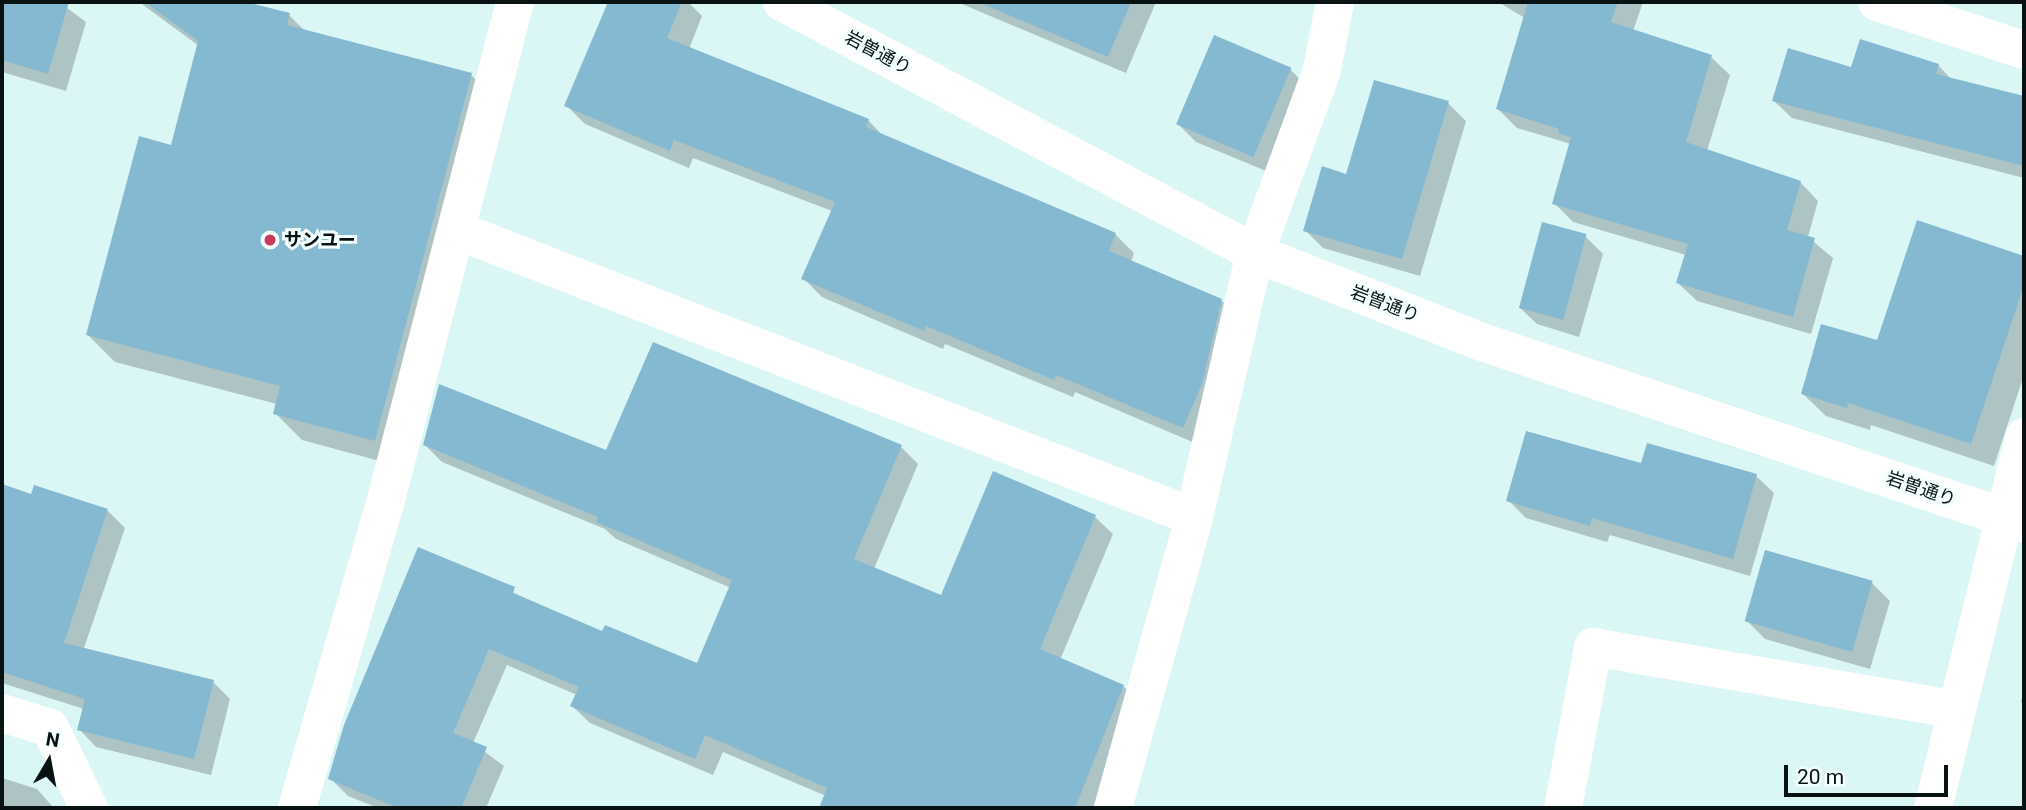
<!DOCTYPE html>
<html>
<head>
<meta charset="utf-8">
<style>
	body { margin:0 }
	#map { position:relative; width:2026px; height:810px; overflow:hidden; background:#daf6f5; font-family:Roboto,"Noto Sans JP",sans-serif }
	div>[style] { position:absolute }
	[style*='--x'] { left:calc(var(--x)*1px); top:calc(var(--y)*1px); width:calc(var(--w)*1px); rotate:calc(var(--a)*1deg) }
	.shadow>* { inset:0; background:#0003 }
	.building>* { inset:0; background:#85b8d1; transform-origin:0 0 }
	.street>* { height:38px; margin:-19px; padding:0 19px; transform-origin:19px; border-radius:19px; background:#fff }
	.dots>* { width:19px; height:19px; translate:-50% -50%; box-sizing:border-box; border:4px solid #f4ffff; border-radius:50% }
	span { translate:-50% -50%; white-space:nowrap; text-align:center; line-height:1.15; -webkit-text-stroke:6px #f4ffff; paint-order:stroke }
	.street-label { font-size:18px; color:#091212 }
	.poi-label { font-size:18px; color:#091212; font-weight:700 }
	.left { translate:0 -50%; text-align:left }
	.frame { position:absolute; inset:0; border:4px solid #091212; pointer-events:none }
	.north { position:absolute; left:14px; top:726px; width:70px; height:70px; -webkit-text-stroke:5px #f4ffff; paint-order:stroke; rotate:10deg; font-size:19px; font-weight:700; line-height:28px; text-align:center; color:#091212 }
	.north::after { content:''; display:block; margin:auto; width:24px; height:32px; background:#091212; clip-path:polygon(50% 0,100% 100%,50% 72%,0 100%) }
	.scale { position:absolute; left:1784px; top:765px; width:164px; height:32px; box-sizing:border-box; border:4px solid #091212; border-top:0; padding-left:9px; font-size:21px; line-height:24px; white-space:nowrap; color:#091212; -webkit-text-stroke:5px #f4ffff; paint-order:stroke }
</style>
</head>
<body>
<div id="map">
	<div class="shadow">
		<i style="clip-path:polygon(2px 2px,59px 2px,86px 22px,66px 91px,2px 72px)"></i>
		<i style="clip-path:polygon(139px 2px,239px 2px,289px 15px,305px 31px,471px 75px,498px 101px,402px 467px,302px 440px,275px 413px,277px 404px,115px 362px,88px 335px,173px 147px,199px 46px)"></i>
		<i style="clip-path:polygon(610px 2px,688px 2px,702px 16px,689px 49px,868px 120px,885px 138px,1115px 234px,1134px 253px,1131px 262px,1221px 300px,1240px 319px,1202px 446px,1075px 392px,1073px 397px,945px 344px,943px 349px,822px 297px,803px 278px,832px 211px,693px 158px,689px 168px,585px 124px,566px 105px)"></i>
		<i style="clip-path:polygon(957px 2px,1156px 2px,1126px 73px)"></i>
		<i style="clip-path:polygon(1498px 2px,1643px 2px,1633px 31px,1711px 57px,1730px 75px,1707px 151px,1800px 182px,1818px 201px,1808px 237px,1833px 258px,1811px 334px,1697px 301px,1678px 283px,1686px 255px,1573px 222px,1554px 203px,1571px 144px,1517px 128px,1498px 109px,1525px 18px)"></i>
		<i style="clip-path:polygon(1938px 65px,1952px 80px,2024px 98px,2024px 178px,1792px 118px,1774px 101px,1852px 69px)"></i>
		<i style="clip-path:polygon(1290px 69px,1307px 87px,1271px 173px,1196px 142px,1178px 124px)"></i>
		<i style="clip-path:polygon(1448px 103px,1466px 121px,1420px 276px,1323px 248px,1305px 230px,1348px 176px)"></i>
		<i style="clip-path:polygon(1918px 222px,2024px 258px,2024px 375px,1994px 466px,1871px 425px,1870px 430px,1826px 416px,1802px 393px,1878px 342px)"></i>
		<i style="clip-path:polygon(1585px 236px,1603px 254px,1579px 337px,1537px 324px,1519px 307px)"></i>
		<i style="clip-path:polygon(425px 445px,607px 453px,901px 447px,918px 464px,874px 569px,942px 598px,994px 474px,1095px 517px,1113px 534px,1060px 660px,1124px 687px,1141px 704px,1099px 808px,835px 808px,826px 796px,723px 752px,713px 775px,590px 723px,572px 706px,577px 695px,507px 665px,473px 743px,504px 766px,486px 808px,378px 808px,348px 796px,330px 778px,419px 550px,603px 633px,698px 666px,731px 588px,616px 539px,605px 529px,442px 462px)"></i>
		<i style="clip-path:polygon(1642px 465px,1756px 476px,1774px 493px,1750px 576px,1610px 535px,1607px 542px,1526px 518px,1508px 500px)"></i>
		<i style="clip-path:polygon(2px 485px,32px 496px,35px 487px,108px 511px,125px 528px,84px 648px,213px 682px,230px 699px,211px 775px,96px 747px,79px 729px,84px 709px,2px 683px)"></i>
		<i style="clip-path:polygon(1872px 583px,1890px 601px,1870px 669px,1765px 639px,1747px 621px)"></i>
		<i style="clip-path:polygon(2024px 689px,2024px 705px,2021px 702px)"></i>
		<i style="clip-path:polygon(2px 778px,37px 789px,54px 808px,2px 808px)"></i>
	</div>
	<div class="building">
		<i style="clip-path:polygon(2px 2px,69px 2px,48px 74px,2px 60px)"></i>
		<i style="clip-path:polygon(145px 2px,246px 2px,290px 13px,287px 25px,472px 73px,375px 441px,273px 414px,280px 386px,86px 335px,139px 136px,171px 145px,198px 41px)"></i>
		<i style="clip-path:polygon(608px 2px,682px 2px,667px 38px,869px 119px,866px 127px,1116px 233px,1109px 251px,1222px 299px,1202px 384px,1183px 428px,1056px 375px,1054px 380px,926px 326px,924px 331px,801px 279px,835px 202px,674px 140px,670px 151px,564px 106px)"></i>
		<i style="clip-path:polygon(978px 2px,1131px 2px,1108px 57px)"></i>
		<i style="clip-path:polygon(1528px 2px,1618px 2px,1611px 22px,1712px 55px,1686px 142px,1801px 181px,1787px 230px,1815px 238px,1793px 317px,1676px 283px,1688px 244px,1552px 204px,1571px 137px,1558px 133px,1559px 129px,1496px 109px)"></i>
		<i style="left:1214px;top:35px;width:84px;height:97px;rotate:23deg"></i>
		<i style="clip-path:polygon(1860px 39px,1939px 64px,1936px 74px,2024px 96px,2024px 166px,1772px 101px,1788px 48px,1851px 67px)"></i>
		<i style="clip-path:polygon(1374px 80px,1449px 101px,1402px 259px,1303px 231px,1322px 166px,1346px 174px)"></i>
		<i style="clip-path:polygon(1917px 220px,2024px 256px,2024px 285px,1971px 444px,1848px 403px,1847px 408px,1801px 394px,1821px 324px,1877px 340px)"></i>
		<i style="left:1542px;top:222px;width:46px;height:89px;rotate:15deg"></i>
		<i style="clip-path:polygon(653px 342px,902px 445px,854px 559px,941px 595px,993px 471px,1096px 515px,1040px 649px,1124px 685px,1075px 808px,819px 808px,827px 788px,705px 735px,695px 759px,570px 706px,579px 687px,489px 649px,453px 733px,487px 747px,461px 808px,398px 808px,328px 779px,344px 725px,418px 547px,515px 587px,513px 593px,602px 631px,605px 625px,697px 663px,732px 580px,596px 522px,598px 517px,423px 445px,439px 384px,606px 450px)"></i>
		<i style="clip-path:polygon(1526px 431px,1641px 463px,1647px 443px,1757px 474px,1733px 559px,1592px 518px,1590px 526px,1506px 501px)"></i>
		<i style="clip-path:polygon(2px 484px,31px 494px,34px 485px,108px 509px,64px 643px,214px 680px,194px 759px,77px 730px,85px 699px,2px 672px)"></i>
		<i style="left:1765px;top:550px;width:112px;height:74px;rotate:16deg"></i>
	</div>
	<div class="street">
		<i style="--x:782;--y:2;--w:535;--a:27.95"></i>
		<i style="--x:1255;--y:253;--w:241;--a:21.4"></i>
		<i style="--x:1479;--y:341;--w:575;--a:18.56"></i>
		<i style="--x:1877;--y:2;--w:155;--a:18.1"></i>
		<i style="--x:456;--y:230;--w:792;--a:21.25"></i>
		<i style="--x:2;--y:713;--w:50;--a:17.4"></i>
		<i style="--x:50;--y:728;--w:89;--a:64"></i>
		<i style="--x:297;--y:808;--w:321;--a:-73.9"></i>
		<i style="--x:386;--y:500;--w:514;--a:-75.48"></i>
		<i style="--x:1113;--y:808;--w:302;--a:-74.4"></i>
		<i style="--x:1194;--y:517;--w:271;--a:-77"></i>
		<i style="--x:1255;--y:253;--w:195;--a:-69.9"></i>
		<i style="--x:1322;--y:70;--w:69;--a:-79.2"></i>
		<i style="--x:1563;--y:808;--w:164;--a:-79.4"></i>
		<i style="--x:1593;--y:647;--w:369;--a:9.8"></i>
		<i style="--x:1933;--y:808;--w:382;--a:-76.2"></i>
	</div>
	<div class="dots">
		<i style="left:270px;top:240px;background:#c8395e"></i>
	</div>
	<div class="street-label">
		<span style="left:878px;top:53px;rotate:28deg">岩曽通り</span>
		<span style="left:1385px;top:304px;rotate:21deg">岩曽通り</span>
		<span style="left:1921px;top:489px;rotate:19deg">岩曽通り</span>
	</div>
	<div class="poi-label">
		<span class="left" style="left:284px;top:240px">サンユー</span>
	</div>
	<div class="frame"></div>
	<div class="north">N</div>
	<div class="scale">20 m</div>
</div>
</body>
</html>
